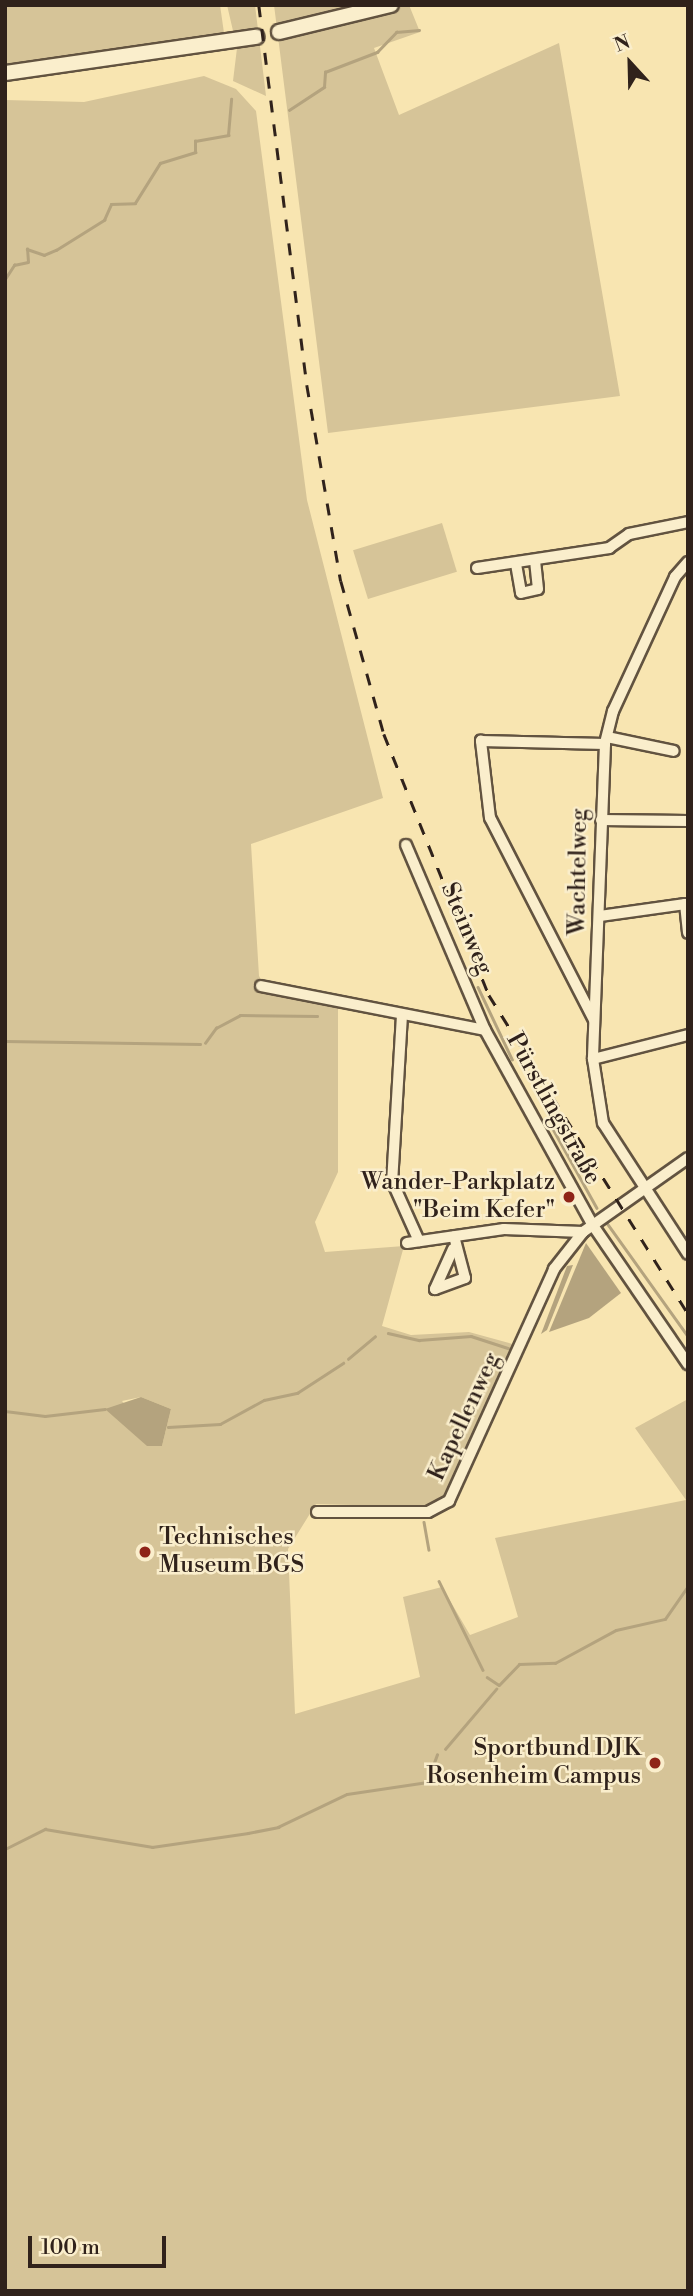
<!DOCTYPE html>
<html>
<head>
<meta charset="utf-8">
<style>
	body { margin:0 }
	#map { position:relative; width:693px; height:2296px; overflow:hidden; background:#f8e5b1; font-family:"Libre Bodoni",serif }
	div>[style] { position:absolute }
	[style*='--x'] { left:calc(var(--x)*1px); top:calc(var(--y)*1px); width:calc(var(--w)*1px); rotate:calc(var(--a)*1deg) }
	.green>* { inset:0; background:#d6c498; transform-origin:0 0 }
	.water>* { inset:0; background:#b4a37e }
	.stream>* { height:2.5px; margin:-1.25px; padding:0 1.25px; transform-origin:1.25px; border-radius:1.25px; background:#b4a37e }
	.roads { filter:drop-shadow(2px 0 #625340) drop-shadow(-2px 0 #625340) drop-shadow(0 2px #625340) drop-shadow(0 -2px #625340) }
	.street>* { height:10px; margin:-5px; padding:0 5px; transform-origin:5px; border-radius:5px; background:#faeecc }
	.secondary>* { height:14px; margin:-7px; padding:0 7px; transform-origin:7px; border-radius:7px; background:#faeecc }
	.rail>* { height:2.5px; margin-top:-1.25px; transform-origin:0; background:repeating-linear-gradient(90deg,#30221b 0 12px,transparent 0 24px) }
	.dots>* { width:19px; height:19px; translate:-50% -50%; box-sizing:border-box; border:4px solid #faeecc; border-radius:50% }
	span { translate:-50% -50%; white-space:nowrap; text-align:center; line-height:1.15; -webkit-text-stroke:5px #faeecc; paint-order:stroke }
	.street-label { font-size:24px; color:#30221b }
	.poi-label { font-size:24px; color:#30221b }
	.right { translate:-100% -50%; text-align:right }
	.left { translate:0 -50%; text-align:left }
	.frame { position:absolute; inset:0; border:7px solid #30221b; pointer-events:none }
	.north { position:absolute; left:595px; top:28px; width:70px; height:70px; -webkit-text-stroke:5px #faeecc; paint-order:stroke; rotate:338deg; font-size:19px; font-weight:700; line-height:28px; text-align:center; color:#30221b }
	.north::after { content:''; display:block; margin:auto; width:24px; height:32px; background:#30221b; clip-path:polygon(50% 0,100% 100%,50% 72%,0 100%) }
	.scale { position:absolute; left:28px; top:2236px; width:138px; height:32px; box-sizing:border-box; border:4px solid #30221b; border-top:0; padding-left:9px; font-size:21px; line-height:24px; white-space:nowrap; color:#30221b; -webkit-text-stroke:5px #faeecc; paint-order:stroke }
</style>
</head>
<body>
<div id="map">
	<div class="green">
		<i style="clip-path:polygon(5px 5px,220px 5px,224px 33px,5px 64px)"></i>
		<i style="clip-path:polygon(227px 5px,255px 5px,266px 96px,233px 81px,237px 48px)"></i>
		<i style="clip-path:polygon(274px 5px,409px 5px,420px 32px,374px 48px,399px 115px,559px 43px,620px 396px,328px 433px)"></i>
		<i style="clip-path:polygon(evenodd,204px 76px,236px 89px,256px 111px,307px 500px,383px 798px,251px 844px,259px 976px,269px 993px,338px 1006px,338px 1172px,315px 1222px,325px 1252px,404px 1246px,382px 1326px,411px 1335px,469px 1332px,516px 1345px,444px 1496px,427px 1507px,316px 1504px,288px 1549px,295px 1714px,420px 1677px,403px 1597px,442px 1587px,470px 1635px,518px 1617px,495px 1538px,686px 1500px,635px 1428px,688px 1399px,688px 2291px,5px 2291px,5px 100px,84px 102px,204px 76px,141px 1397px,171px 1409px,162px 1446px,122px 1401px,141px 1397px)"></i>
		<i style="left:442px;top:523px;width:51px;height:93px;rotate:73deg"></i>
	</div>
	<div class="water">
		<i style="clip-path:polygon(586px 1243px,621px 1293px,589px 1318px,549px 1332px)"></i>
		<i style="clip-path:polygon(573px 1265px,547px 1330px,541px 1334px,567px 1266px)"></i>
		<i style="clip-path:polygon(141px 1397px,171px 1409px,162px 1446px,147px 1446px,105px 1409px)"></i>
	</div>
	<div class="stream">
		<i style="--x:289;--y:110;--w:42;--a:-33.3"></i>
		<i style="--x:324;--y:87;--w:15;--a:-86"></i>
		<i style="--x:325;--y:72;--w:56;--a:-21"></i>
		<i style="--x:377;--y:52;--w:28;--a:-46"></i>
		<i style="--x:396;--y:32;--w:23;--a:-5"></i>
		<i style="--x:5;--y:279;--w:17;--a:-57"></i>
		<i style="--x:14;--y:265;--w:14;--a:-12"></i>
		<i style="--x:28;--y:262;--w:13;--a:-94"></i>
		<i style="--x:27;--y:249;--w:18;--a:19"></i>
		<i style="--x:44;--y:255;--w:13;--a:-23"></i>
		<i style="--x:56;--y:250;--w:57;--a:-32"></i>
		<i style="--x:104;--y:220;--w:17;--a:-66"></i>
		<i style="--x:111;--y:204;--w:24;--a:-2"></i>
		<i style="--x:135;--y:203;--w:47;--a:-58"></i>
		<i style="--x:160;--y:163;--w:37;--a:-17"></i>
		<i style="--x:195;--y:152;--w:11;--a:-90"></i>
		<i style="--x:195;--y:141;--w:34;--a:-10"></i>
		<i style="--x:228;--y:135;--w:36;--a:-85"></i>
		<i style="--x:478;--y:987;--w:80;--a:64.7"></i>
		<i style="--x:5;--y:1041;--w:195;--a:0.9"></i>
		<i style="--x:205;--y:1043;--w:19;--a:-54"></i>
		<i style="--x:216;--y:1028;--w:27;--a:-28"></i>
		<i style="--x:240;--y:1015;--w:77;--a:0.7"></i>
		<i style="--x:553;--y:1129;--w:90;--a:60.9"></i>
		<i style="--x:607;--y:1223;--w:139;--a:54.4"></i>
		<i style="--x:388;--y:1333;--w:32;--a:13"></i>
		<i style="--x:419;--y:1340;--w:52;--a:-4.4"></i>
		<i style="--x:471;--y:1336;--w:42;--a:18"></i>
		<i style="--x:348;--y:1359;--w:35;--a:-40"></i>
		<i style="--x:5;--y:1411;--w:40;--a:7.1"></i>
		<i style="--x:45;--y:1416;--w:60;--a:-6.7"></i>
		<i style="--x:168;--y:1427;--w:52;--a:-3.3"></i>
		<i style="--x:220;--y:1424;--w:50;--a:-28.6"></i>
		<i style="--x:264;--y:1400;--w:34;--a:-12"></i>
		<i style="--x:297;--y:1393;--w:55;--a:-33.1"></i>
		<i style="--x:424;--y:1522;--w:28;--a:80"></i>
		<i style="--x:439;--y:1581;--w:99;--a:63.7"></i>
		<i style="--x:487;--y:1677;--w:14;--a:34"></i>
		<i style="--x:499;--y:1685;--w:29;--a:-46"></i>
		<i style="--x:519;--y:1664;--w:36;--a:-2"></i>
		<i style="--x:555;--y:1663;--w:69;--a:-28.4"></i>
		<i style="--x:616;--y:1630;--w:50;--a:-12.7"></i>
		<i style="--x:665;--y:1619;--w:40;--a:-55.1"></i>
		<i style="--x:445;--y:1749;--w:79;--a:-49.6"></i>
		<i style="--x:5;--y:1849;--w:45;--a:-26.6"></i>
		<i style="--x:45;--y:1829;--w:109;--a:9.5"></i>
		<i style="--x:152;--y:1847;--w:97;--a:-8.3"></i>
		<i style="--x:248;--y:1833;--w:31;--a:-11"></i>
		<i style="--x:278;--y:1827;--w:76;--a:-25.6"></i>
		<i style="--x:347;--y:1794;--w:81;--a:-8.5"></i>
		<i style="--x:427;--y:1782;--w:29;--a:-70"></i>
	</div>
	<div class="roads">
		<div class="street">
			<i style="--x:688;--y:562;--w:20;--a:131"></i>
			<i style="--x:675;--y:577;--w:148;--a:114.8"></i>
			<i style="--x:613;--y:711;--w:34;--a:104"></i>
			<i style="--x:605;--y:744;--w:315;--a:92.2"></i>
			<i style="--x:593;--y:1059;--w:65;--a:81.1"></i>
			<i style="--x:603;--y:1123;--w:156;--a:57"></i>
			<i style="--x:516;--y:564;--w:29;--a:80"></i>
			<i style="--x:521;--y:593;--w:17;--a:-13"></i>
			<i style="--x:538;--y:589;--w:28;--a:-96"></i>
			<i style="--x:477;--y:568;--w:134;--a:-8.6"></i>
			<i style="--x:609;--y:548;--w:24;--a:-35"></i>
			<i style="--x:629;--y:534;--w:60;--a:-11.5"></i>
			<i style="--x:607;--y:737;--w:68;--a:11.8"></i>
			<i style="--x:601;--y:820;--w:87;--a:0.7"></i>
			<i style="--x:406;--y:845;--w:201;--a:66.9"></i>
			<i style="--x:485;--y:1030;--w:222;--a:61.1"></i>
			<i style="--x:592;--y:1224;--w:170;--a:55.6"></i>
			<i style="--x:600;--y:916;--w:86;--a:-8"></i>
			<i style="--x:685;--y:904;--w:29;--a:84"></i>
			<i style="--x:261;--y:986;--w:228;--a:11.1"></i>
			<i style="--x:402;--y:1015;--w:166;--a:93.4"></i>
			<i style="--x:392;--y:1181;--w:66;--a:65.8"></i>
			<i style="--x:594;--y:1020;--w:227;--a:-117.2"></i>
			<i style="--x:490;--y:818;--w:78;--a:-96.7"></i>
			<i style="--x:481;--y:741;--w:124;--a:1.4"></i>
			<i style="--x:593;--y:1059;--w:98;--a:-14.2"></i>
			<i style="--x:407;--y:1243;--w:98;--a:-8.2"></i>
			<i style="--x:504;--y:1229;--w:79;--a:2.2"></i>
			<i style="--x:583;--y:1232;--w:128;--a:-35.2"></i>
			<i style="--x:453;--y:1249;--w:44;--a:114.2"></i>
			<i style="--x:435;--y:1289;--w:32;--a:-20"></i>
			<i style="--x:465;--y:1278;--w:43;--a:-104.7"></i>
			<i style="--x:317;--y:1512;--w:111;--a:0"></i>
			<i style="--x:428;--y:1512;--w:24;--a:-28"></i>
			<i style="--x:449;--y:1501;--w:255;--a:-65.6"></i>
			<i style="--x:554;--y:1269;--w:47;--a:-51.9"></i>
		</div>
		<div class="secondary">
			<i style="--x:279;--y:32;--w:115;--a:-13.6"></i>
			<i style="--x:5;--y:73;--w:254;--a:-8.2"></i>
		</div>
	</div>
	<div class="rail">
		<i style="--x:259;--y:5;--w:383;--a:82.8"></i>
		<i style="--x:307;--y:385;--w:199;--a:80.2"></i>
		<i style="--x:341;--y:581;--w:159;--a:74.3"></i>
		<i style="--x:384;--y:734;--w:281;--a:68.1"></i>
		<i style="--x:489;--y:995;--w:376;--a:58"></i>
	</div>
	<div class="dots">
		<i style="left:569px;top:1197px;background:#8f2418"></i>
		<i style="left:145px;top:1552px;background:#8f2418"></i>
		<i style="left:655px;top:1763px;background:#8f2418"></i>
	</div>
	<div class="street-label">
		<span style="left:579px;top:872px;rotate:-89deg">Wachtelweg</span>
		<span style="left:466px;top:929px;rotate:67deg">Steinweg</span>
		<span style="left:553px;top:1109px;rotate:61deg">Pürstlingstraße</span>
		<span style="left:465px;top:1417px;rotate:-65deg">Kapellenweg</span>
	</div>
	<div class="poi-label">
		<span class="right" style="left:555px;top:1197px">Wander-Parkplatz<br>"Beim Kefer"</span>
		<span class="left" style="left:159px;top:1552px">Technisches<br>Museum BGS</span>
		<span class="right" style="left:641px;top:1763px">Sportbund DJK<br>Rosenheim Campus</span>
	</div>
	<div class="frame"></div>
	<div class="north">N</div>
	<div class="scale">100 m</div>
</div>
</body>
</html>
